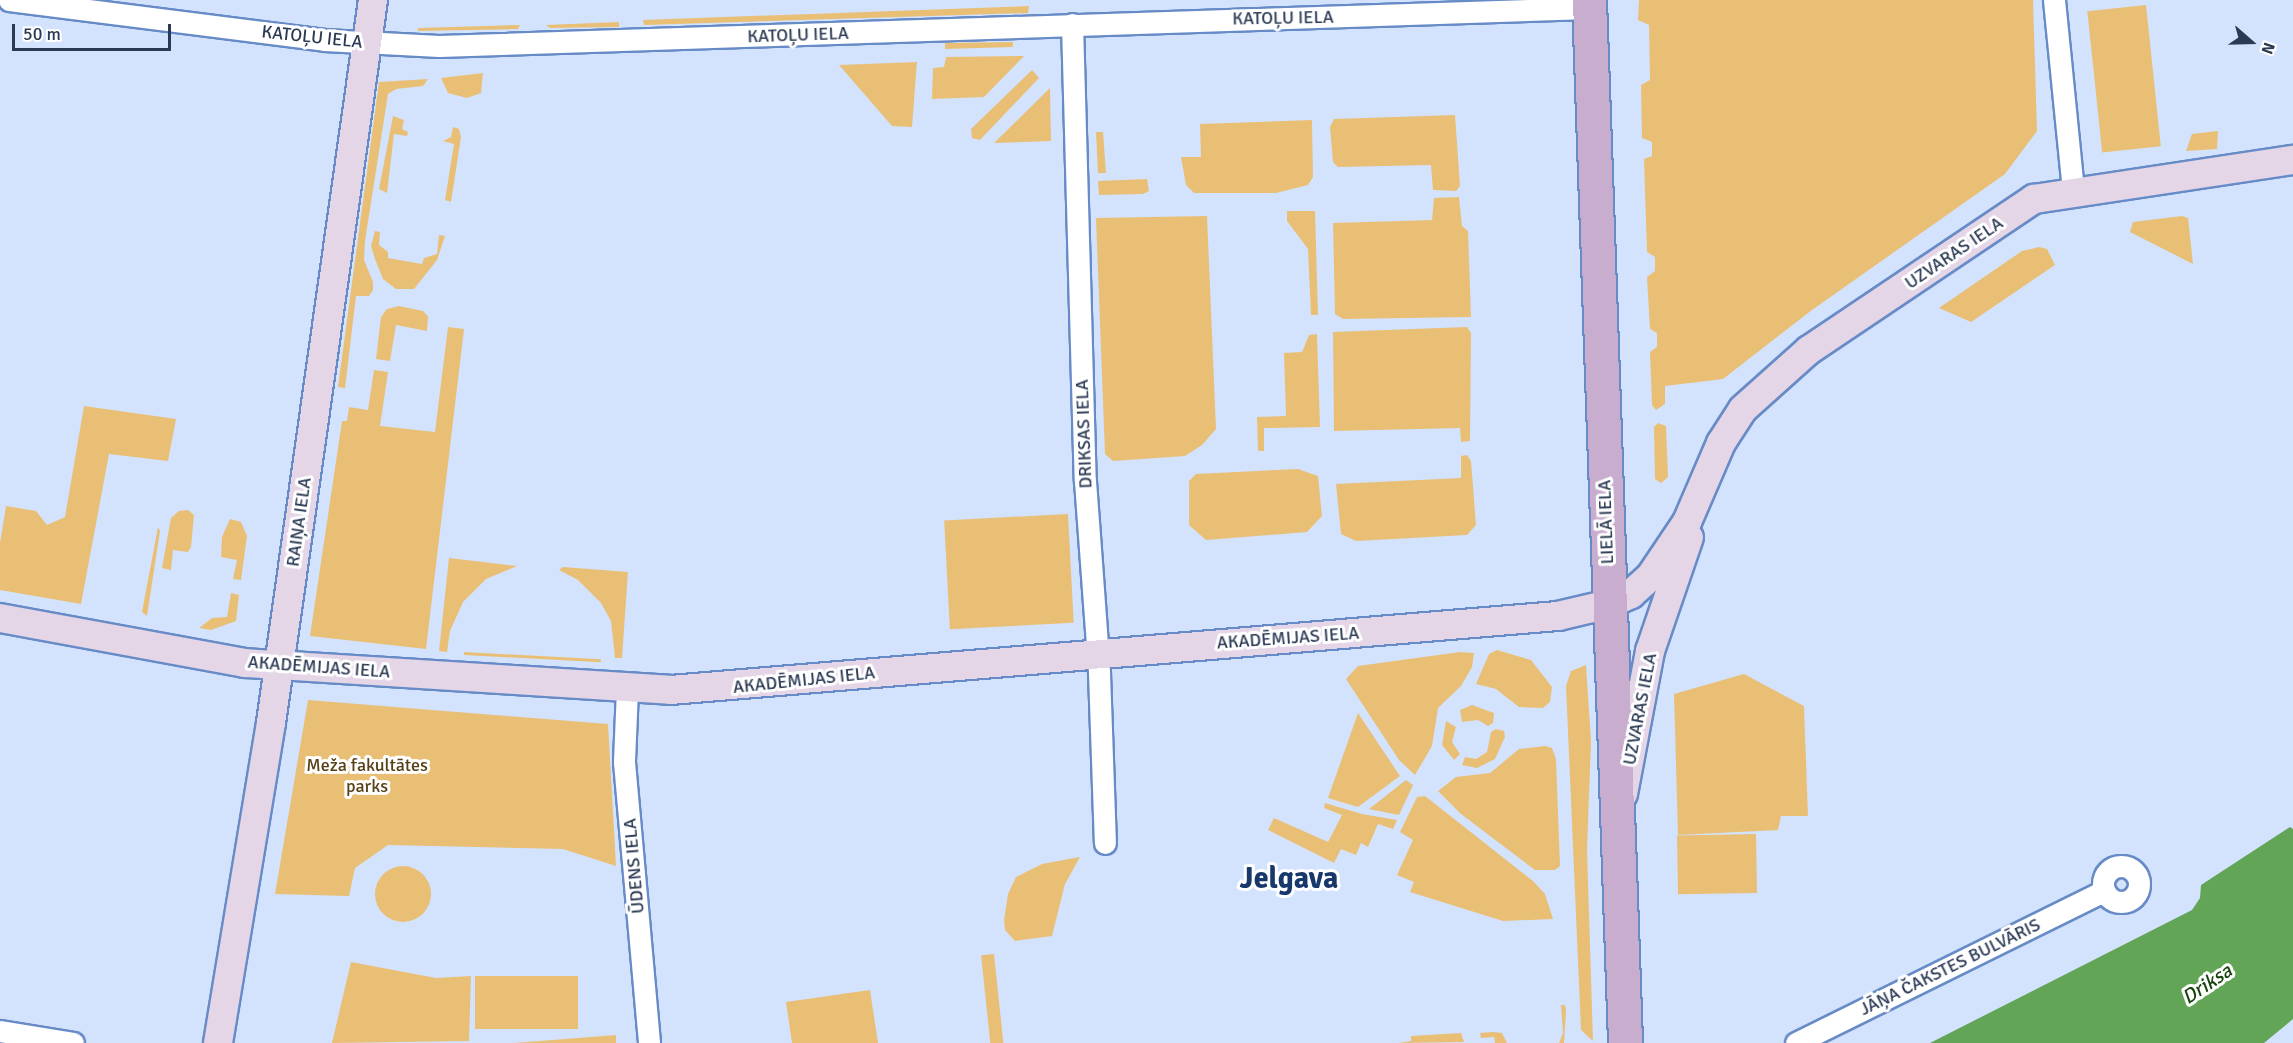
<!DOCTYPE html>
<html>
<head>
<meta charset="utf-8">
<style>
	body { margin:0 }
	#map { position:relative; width:2293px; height:1043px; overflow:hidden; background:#d3e3fd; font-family:Signika,sans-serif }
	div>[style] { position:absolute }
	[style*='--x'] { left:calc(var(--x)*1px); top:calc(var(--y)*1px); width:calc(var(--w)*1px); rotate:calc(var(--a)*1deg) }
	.green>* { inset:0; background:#e9bf76; transform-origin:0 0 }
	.round { border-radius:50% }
	.water>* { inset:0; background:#62a556 }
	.roads { filter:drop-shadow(2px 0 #678bc6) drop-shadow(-2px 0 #678bc6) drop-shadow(0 2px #678bc6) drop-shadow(0 -2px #678bc6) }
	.street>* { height:21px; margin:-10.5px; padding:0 10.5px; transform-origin:10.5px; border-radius:10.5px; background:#fff }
	.street>.ring { margin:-10.5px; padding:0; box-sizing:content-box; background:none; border:21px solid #fff; border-radius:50% }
	.secondary>* { height:28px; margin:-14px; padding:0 14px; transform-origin:14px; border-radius:14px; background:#e4d6e7 }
	.primary>* { height:33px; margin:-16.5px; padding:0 16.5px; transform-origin:16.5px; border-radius:16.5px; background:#c8adce }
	span { translate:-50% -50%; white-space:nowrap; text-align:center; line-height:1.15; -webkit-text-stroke:6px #fff; paint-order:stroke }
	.street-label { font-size:18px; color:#2b3a54 }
	.park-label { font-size:18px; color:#564017 }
	.water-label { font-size:20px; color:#17440e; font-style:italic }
	.town-label { font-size:30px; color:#18376b; font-weight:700 }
	.north { position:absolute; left:2221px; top:12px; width:60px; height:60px; -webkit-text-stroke:4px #fff; paint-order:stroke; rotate:110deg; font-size:16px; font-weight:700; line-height:24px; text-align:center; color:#2b3a54 }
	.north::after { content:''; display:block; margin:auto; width:21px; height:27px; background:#2b3a54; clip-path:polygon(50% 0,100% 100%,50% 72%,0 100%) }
	.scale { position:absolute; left:12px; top:24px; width:159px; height:27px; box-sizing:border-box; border:3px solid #2b3a54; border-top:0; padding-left:8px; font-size:18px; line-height:21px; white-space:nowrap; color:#2b3a54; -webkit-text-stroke:4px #fff; paint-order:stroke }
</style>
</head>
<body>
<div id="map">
	<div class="green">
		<i style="clip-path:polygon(1639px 0,2033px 0,2037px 131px,2005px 174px,1812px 310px,1723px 379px,1665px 386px,1665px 404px,1656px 410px,1652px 405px,1650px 352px,1657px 347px,1657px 333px,1650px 329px,1647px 277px,1655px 271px,1655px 257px,1647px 252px,1644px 159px,1652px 156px,1652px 142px,1642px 138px,1641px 85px,1650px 80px,1649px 25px,1638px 20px)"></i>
		<i style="left:2146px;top:5px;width:142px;height:59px;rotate:84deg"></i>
		<i style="clip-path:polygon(1029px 6px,1028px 13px,644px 25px,643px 20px)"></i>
		<i style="clip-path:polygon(619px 22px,619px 27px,550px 28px,546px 25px)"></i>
		<i style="clip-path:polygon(520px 25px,518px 29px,418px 31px,418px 28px)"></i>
		<i style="clip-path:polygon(1013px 42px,1013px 47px,945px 49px,945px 43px)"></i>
		<i style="clip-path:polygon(1024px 56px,984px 97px,932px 99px,933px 68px,944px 67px,946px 57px)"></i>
		<i style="clip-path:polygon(917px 62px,912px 127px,892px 126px,839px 65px)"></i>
		<i style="clip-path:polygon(1032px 70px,1039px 78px,980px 140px,972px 138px,971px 129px)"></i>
		<i style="clip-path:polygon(483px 73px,481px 93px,467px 98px,448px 93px,441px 78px)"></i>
		<i style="clip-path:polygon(428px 79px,423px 86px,396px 89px,388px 94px,365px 241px,364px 260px,373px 282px,373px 290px,369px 296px,356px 296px,345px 388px,338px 387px,379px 82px)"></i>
		<i style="clip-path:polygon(1050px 88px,1051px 141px,994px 143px)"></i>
		<i style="clip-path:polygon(1455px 115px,1460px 186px,1456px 191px,1433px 190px,1431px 165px,1338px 167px,1333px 162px,1330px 127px,1334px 119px)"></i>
		<i style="clip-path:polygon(393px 116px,404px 120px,402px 129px,408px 132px,407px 136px,394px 134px,387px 193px,379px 189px)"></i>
		<i style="clip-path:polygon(1312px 120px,1313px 177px,1308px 185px,1276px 193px,1194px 193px,1186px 185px,1181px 157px,1201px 157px,1200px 124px)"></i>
		<i style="clip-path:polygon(453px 127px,459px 129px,461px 137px,451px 202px,445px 200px,454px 144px,443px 141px,451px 137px)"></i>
		<i style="clip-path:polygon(2218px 131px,2217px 149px,2186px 151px,2192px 134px)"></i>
		<i style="clip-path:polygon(1096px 132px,1103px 132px,1106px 173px,1098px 173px)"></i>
		<i style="clip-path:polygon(1147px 179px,1149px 191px,1143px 194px,1099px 195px,1098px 181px)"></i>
		<i style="clip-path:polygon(1459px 197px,1462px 226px,1468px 231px,1471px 317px,1343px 319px,1335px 314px,1333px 223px,1432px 220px,1434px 198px)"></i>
		<i style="clip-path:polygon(1287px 211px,1315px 211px,1318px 315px,1311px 315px,1308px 249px,1287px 221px)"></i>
		<i style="clip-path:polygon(1207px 216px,1216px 429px,1202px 445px,1185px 456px,1113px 461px,1105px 454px,1096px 218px)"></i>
		<i style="clip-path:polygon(2182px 216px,2188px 218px,2193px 264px,2130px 232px,2133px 222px)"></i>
		<i style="clip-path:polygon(375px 231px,380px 232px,379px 245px,388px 252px,388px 258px,422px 264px,424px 258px,437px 254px,439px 235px,445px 236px,437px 260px,418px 284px,414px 289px,396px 289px,383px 279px,375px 259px,371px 246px)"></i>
		<i style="clip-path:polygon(2039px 247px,2047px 249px,2055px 265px,1971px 322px,1939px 308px,2022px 251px)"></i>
		<i style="clip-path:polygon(399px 306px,423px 311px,428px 316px,427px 331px,396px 325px,390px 361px,376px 359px,381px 317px,387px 309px)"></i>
		<i style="clip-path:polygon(448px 327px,464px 329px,426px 649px,310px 636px,342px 421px,347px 421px,349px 407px,368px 410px,374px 370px,388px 372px,380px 426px,435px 432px)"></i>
		<i style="clip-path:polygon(1467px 327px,1471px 333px,1470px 441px,1461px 442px,1460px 428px,1334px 431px,1333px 332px)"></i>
		<i style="clip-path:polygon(1317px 334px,1320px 427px,1264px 428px,1264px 451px,1258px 451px,1257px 417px,1286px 416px,1284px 353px,1302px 352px,1309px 335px)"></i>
		<i style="clip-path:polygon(84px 406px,176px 419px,168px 461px,109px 454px,81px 604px,0 590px,0 543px,6px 506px,36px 511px,47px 525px,65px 517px)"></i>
		<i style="clip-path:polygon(1658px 423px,1666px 426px,1668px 477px,1661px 483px,1655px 479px,1654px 427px)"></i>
		<i style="clip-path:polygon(1467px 455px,1471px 461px,1476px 525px,1467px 535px,1356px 541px,1341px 534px,1336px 484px,1461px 478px,1461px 456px)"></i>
		<i style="clip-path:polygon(1298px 469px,1318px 476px,1322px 516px,1307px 532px,1206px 540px,1189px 525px,1189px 481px,1196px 474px)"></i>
		<i style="clip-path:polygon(188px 510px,194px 515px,191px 547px,188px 552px,173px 550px,171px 570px,162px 568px,171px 518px,179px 511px)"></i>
		<i style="left:1068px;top:514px;width:109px;height:124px;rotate:87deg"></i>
		<i style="clip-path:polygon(230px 519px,241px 522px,247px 536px,241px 580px,233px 579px,237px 560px,221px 557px,222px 537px)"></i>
		<i style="clip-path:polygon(158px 527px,160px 531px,147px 616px,142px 612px)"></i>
		<i style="clip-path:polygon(449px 558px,517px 566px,486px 579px,463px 602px,450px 631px,447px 652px,439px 651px)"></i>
		<i style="clip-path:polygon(563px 567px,628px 572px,622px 658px,615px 658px,611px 621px,601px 603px,578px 580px,559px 570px)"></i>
		<i style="clip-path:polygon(231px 593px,239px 595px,236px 621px,211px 630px,199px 628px,212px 618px,227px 617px)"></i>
		<i style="clip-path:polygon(1497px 650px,1531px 660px,1552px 687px,1550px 702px,1543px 708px,1519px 707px,1496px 689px,1476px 684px,1489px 654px)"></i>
		<i style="left:464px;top:652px;width:137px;height:3px;rotate:3deg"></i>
		<i style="clip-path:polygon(1460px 652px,1474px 653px,1472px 667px,1461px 686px,1438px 708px,1432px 746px,1415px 775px,1399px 760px,1346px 679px,1358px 666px)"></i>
		<i style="clip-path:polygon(1586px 665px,1591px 741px,1587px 850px,1593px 1041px,1581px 1030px,1566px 686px,1571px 671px)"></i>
		<i style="clip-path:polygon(1744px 674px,1804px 706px,1808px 816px,1781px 816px,1778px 830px,1678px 835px,1674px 694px)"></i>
		<i style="clip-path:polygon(308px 700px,608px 724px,616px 866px,563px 849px,388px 845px,355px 868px,349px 896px,275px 894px)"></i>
		<i style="clip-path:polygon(1472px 705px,1494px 713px,1493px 723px,1488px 726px,1478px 720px,1462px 722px,1460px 710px)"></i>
		<i style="clip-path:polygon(1358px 713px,1400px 776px,1358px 807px,1328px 798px)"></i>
		<i style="clip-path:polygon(1446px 721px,1456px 727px,1452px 742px,1460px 754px,1454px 760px,1442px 745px)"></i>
		<i style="clip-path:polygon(1496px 729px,1504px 731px,1505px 737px,1495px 759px,1477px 768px,1462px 765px,1465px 757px,1476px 759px,1487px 752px,1491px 732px)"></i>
		<i style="clip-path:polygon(1545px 746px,1552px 748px,1556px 759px,1560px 866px,1555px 870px,1535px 870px,1461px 814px,1438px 791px,1456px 777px,1490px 773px,1519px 749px)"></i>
		<i style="clip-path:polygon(1406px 780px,1413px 785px,1399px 815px,1369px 809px)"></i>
		<i style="clip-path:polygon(1425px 796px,1533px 881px,1545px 894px,1553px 919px,1503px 921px,1410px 892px,1414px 882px,1397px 875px,1413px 840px,1400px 832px,1417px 797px)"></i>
		<i style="clip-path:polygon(1325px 803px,1362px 814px,1397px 820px,1393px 829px,1378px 824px,1368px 847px,1361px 843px,1356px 855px,1341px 849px,1334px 863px,1268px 830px,1274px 818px,1328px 842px,1342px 815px,1324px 808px)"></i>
		<i style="left:1756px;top:834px;width:59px;height:79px;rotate:89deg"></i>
		<i style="clip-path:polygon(1080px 857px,1065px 884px,1052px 936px,1015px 941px,1005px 930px,1004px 920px,1008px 894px,1016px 877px,1042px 864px)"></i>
		<i class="round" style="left:375px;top:866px;width:56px;height:56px"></i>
		<i style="left:994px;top:954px;width:90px;height:13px;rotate:84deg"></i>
		<i style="clip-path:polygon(351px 962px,436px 978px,471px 976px,469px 1041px,332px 1043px)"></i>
		<i style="left:578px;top:976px;width:53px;height:103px;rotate:90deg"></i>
		<i style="clip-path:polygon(870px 990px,878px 1043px,792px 1043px,786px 1002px)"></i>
		<i style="clip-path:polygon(1561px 1005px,1565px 1005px,1566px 1011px,1564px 1043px,1559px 1043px,1563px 1033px)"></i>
		<i style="clip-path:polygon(1493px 1032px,1502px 1033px,1507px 1043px,1495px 1043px,1494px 1037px,1481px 1038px,1480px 1033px)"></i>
		<i style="clip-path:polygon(1461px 1033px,1464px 1042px,1398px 1043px,1411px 1041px,1411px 1036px)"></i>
		<i style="clip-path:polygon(616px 1035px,616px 1043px,514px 1043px)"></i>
	</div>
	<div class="water">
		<i style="clip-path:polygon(2290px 827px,2293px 829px,2293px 1019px,2264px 1043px,1930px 1043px,2192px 910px,2200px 898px,2201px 885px)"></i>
	</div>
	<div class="roads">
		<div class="street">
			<i style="--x:9;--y:0;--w:318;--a:7.2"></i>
			<i style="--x:324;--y:40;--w:115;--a:3"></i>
			<i style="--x:439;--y:46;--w:1151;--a:-1.89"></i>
			<i style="--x:2054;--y:0;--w:192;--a:84.3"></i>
			<i style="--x:1072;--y:24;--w:457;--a:88.4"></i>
			<i style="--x:1085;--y:481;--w:193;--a:85.8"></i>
			<i style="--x:1099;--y:673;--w:170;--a:88"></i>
			<i style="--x:627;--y:689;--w:73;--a:92.4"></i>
			<i style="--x:624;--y:762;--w:282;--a:84.9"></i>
			<i class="ring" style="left:2103px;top:866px;width:15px;height:15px"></i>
			<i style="--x:0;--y:1031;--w:74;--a:9.3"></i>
			<i style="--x:1796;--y:1043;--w:343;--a:-26.3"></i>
		</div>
		<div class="secondary">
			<i style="--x:0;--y:618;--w:249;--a:10.4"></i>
			<i style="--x:245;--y:663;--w:427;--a:3.6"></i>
			<i style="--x:671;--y:690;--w:890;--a:-4.77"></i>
			<i style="--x:1558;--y:616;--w:52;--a:-13.2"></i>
			<i style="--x:1609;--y:604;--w:24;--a:-24"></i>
			<i style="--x:1631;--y:594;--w:25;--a:-42"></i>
			<i style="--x:1650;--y:577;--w:66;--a:-56.1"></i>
			<i style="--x:1687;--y:522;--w:86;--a:-66.7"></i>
			<i style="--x:1721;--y:443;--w:40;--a:-57.1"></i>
			<i style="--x:1743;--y:409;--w:89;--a:-41.8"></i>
			<i style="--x:1809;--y:350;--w:271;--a:-33.9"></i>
			<i style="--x:2034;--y:199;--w:262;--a:-8.6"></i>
			<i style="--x:1623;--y:794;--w:146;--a:-79.3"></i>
			<i style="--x:1650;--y:651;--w:120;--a:-71.1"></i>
			<i style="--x:218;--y:1043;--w:324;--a:-80.6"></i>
			<i style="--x:271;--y:723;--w:730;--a:-81.97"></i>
		</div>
		<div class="primary">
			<i style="--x:1589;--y:0;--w:1044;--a:88.02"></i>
		</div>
	</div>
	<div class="street-label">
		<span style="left:1283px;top:18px;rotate:-1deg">KATOĻU IELA</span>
		<span style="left:798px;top:35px;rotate:-2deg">KATOĻU IELA</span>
		<span style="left:312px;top:37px;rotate:6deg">KATOĻU IELA</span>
		<span style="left:1954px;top:253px;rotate:-34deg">UZVARAS IELA</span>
		<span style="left:1084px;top:434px;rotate:-92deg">DRIKSAS IELA</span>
		<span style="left:299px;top:522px;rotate:-82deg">RAIŅA IELA</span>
		<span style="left:1606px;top:522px;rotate:-92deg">LIELĀ IELA</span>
		<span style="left:1288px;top:638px;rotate:-4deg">AKADĒMIJAS IELA</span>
		<span style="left:319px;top:667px;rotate:4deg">AKADĒMIJAS IELA</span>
		<span style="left:804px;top:680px;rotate:-6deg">AKADĒMIJAS IELA</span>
		<span style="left:1640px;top:709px;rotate:-79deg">UZVARAS IELA</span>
		<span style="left:634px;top:866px;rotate:-95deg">ŪDENS IELA</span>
		<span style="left:1950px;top:967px;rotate:-26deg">JĀŅA ČAKSTES BULVĀRIS</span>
	</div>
	<div class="park-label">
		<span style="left:367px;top:776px">Meža fakultātes<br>parks</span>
	</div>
	<div class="water-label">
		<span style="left:2207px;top:984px;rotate:-34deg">Driksa</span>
	</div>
	<div class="town-label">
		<span style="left:1289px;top:879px">Jelgava</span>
	</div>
	<div class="north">N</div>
	<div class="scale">50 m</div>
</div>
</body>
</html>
